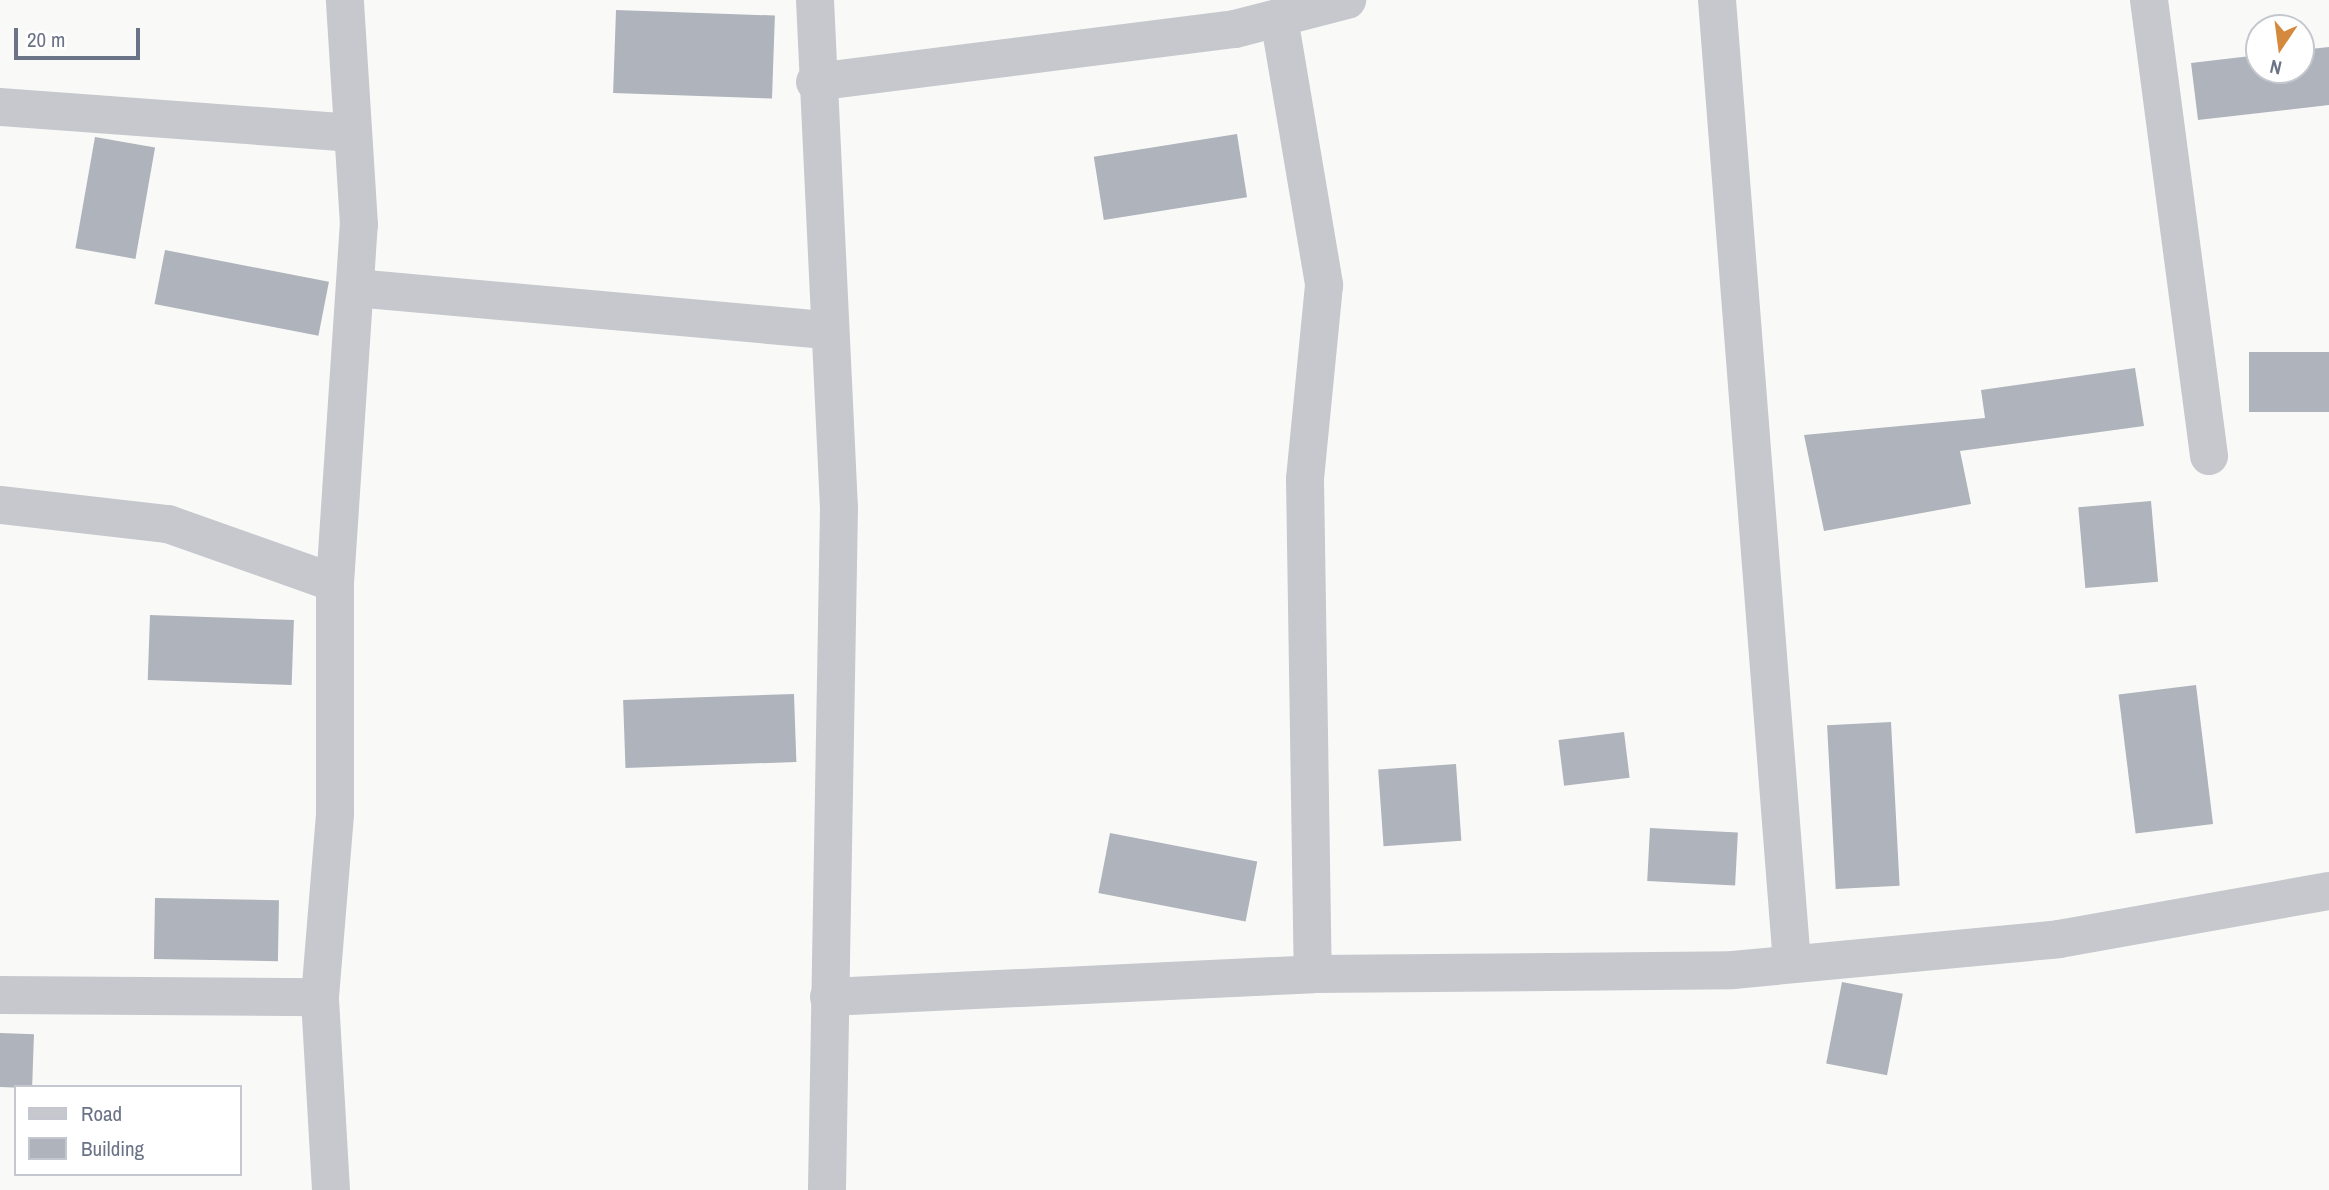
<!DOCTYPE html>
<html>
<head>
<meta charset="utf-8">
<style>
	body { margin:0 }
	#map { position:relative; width:2329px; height:1190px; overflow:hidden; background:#f9faf8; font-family:"Archivo Narrow",sans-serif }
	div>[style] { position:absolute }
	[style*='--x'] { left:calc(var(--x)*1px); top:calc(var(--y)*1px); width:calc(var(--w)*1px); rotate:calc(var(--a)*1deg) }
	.building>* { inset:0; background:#afb3bb; transform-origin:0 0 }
	.street>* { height:38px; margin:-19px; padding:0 19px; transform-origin:19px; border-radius:19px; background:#c6c8cd }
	span { translate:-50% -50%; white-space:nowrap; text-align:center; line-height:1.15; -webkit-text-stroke:7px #fff; paint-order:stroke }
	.legend { position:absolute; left:14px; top:1085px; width:228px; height:91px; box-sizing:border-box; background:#fff; border:2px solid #c4c7cf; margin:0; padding:9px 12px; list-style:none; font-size:21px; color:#6b7386 }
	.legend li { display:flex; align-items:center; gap:14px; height:35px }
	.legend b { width:35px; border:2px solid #c4c7cf }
	.north { position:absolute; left:2245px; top:14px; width:70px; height:70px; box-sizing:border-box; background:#fff; border:2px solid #c4c7cf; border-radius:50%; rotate:193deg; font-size:19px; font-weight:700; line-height:28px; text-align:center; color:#6b7386 }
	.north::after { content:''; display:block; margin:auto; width:24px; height:32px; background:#d5893c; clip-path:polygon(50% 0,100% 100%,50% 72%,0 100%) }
	.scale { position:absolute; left:14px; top:28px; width:126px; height:32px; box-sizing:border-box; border:4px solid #6b7386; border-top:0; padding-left:9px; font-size:21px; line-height:24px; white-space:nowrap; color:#6b7386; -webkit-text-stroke:5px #fff; paint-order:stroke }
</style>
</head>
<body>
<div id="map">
	<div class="building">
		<i style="left:616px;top:10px;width:159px;height:83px;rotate:2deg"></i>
		<i style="clip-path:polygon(2329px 47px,2329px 105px,2198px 120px,2191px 63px,2259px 55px,2259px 70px,2301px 70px,2301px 50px)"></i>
		<i style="left:1237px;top:134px;width:64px;height:145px;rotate:81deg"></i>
		<i style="left:95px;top:137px;width:61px;height:113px;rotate:10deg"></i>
		<i style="left:165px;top:250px;width:167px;height:55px;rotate:11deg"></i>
		<i style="left:2329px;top:352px;width:60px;height:80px;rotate:90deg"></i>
		<i style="clip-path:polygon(2135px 368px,2144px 426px,1960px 451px,1971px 504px,1824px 531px,1804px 435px,1985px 418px,1981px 390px)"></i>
		<i style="left:2151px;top:501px;width:81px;height:73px;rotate:85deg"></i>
		<i style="left:150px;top:615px;width:144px;height:65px;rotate:2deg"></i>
		<i style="left:2196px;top:685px;width:140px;height:78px;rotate:83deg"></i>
		<i style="left:794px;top:694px;width:68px;height:171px;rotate:88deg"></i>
		<i style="left:1891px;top:722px;width:164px;height:64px;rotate:87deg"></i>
		<i style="left:1624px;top:732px;width:46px;height:66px;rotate:83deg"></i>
		<i style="left:1456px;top:764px;width:77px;height:78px;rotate:86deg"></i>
		<i style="left:1650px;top:828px;width:88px;height:53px;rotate:3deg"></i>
		<i style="left:1110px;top:833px;width:150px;height:61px;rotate:11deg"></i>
		<i style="left:155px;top:898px;width:124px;height:61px;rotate:1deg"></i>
		<i style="left:1842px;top:982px;width:62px;height:83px;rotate:11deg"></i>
		<i style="left:0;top:1033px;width:34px;height:54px;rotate:2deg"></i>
	</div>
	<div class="street">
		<i style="--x:815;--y:0;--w:509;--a:87.3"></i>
		<i style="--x:839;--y:508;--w:682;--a:91.01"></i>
		<i style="--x:1717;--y:0;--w:966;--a:85.55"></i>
		<i style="--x:2149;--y:0;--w:460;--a:82.5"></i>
		<i style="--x:1279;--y:18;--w:271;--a:80.4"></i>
		<i style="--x:1324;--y:285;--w:195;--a:95.6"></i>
		<i style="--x:1305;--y:479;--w:495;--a:89.1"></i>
		<i style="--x:815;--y:82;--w:423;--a:-7.2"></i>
		<i style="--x:1235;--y:29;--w:116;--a:-14.5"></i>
		<i style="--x:0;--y:107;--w:351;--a:4.2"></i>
		<i style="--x:355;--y:288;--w:476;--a:5.1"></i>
		<i style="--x:0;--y:505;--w:169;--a:6.5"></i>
		<i style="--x:168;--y:524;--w:177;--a:19.5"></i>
		<i style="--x:0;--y:995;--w:320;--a:0.4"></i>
		<i style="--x:829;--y:997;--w:485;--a:-2.7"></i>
		<i style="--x:1313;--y:974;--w:420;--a:-0.5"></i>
		<i style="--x:1733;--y:970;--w:327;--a:-5.4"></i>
		<i style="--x:2059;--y:939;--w:274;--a:-10.1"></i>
		<i style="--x:331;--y:1190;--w:193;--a:-93.3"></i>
		<i style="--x:320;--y:997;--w:185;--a:-85.3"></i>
		<i style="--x:335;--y:813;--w:230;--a:-90"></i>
		<i style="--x:335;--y:583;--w:359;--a:-86.2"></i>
		<i style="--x:359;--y:225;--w:225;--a:-93.6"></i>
	</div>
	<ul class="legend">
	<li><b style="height:9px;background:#c6c8cd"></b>Road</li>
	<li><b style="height:19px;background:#afb3bb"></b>Building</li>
	</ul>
	<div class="north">N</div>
	<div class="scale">20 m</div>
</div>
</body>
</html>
